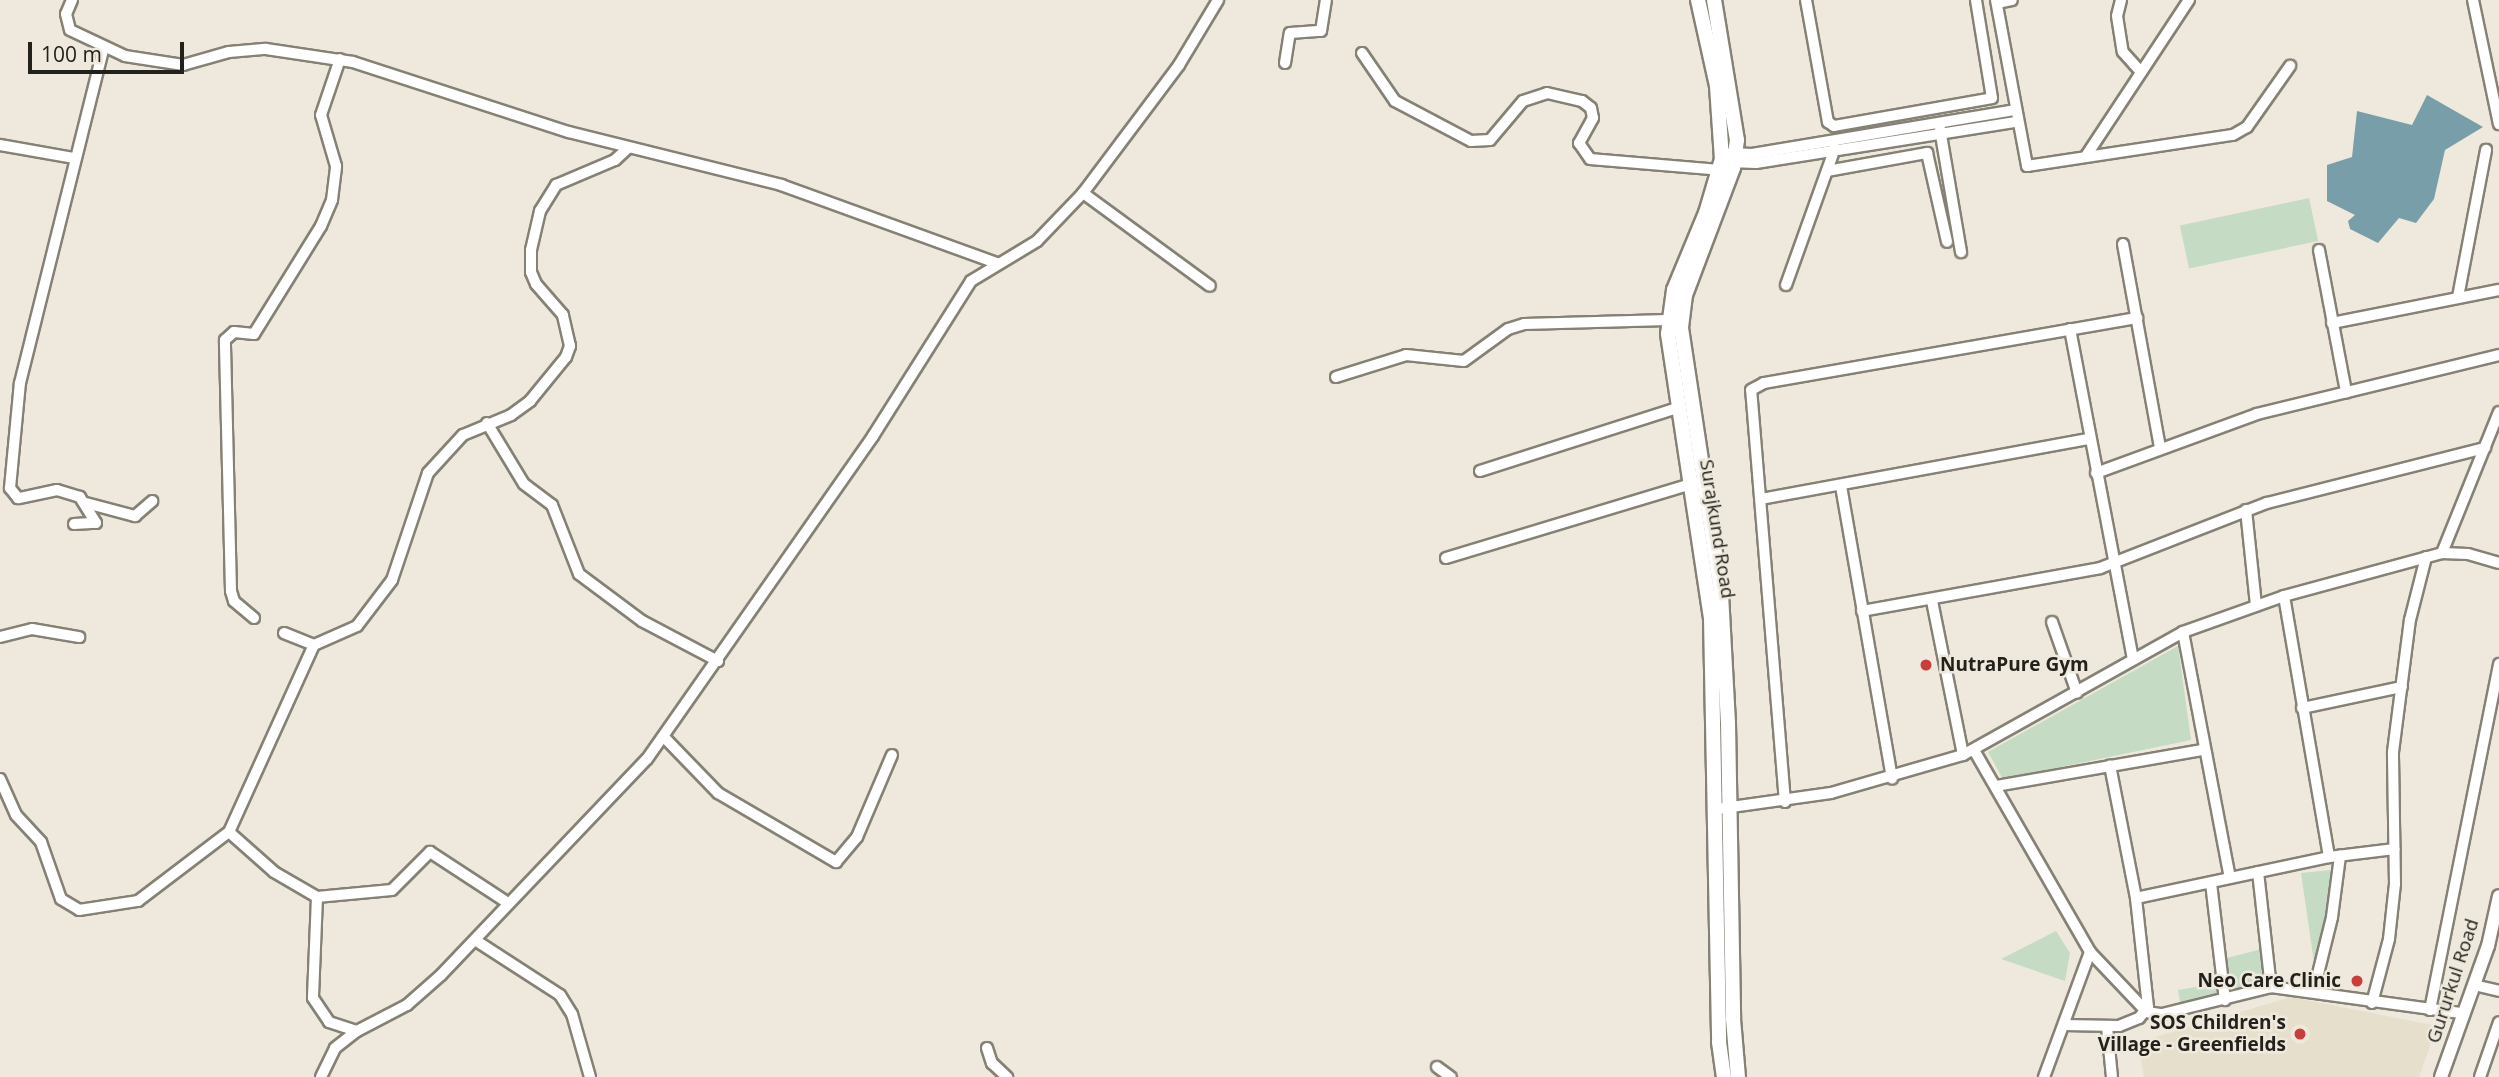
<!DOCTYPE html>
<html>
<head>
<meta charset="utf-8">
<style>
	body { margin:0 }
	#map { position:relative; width:2499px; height:1077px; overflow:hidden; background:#eee9dc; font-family:"Open Sans",sans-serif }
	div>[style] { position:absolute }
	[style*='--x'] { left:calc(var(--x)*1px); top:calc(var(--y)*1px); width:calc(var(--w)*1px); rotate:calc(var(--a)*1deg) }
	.built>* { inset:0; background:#e6dfcb }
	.green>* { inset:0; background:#c5dbc3; transform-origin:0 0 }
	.water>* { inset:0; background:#789fa9 }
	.roads { filter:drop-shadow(2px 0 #858175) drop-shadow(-2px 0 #858175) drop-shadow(0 2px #858175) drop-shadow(0 -2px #858175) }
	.minor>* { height:10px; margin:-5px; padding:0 5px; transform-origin:5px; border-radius:5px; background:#fff }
	.tertiary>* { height:12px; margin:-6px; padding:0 6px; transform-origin:6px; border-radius:6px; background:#fff }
	.secondary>* { height:14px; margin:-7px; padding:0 7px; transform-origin:7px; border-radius:7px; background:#fff }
	.dots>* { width:19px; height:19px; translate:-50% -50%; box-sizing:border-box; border:4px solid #eee9dc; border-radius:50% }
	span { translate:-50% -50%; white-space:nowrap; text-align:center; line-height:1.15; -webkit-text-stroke:5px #eee9dc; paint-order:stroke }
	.street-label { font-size:19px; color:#23211c }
	.poi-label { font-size:19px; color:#23211c; font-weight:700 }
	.left { translate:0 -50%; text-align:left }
	.right { translate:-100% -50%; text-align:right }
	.scale { position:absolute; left:28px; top:42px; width:156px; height:32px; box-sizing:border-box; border:4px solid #23211c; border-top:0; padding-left:9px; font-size:21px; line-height:24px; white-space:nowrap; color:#23211c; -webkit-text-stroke:5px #eee9dc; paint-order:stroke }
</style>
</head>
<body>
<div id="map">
	<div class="built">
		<i style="clip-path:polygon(2291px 997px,2437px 1026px,2419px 1077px,2144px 1077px,2138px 1042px)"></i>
	</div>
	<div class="green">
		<i style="left:2309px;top:198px;width:44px;height:132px;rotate:78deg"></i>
		<i style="clip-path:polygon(2178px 646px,2191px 740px,2003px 779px,1988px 752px)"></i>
		<i style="clip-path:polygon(2341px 869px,2317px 983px,2301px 873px)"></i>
		<i style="clip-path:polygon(2056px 931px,2070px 953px,2065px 981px,2001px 959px)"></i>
		<i style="clip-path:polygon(2262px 949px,2267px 983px,2181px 1007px,2178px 990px,2226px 982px,2223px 959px)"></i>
	</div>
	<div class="water">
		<i style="clip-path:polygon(2427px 95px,2483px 127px,2445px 150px,2434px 199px,2416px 223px,2399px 218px,2378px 243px,2350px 229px,2348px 221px,2355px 215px,2327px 201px,2327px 165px,2352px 157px,2357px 111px,2412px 125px)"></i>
	</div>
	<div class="roads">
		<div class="minor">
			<i style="--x:72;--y:0;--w:15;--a:113"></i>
			<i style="--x:66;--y:14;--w:16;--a:76"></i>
			<i style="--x:70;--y:30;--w:61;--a:25.3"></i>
			<i style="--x:125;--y:56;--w:59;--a:8.8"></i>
			<i style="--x:183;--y:65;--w:48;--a:-15.8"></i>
			<i style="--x:229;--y:52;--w:37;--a:-5"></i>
			<i style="--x:266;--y:49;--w:88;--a:8.5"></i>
			<i style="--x:353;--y:62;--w:227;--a:18"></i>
			<i style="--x:569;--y:132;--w:219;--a:14"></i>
			<i style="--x:781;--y:185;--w:230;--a:19.9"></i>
			<i style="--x:1806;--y:0;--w:124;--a:79.8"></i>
			<i style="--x:1828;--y:122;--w:7;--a:34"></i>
			<i style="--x:1834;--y:126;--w:160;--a:-10"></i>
			<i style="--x:1992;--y:98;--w:99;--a:-99.3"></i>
			<i style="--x:1996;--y:0;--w:169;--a:79.4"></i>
			<i style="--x:2027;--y:166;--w:208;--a:-8.6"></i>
			<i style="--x:2233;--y:135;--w:16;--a:-30"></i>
			<i style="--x:2247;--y:127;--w:75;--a:-54.8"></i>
			<i style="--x:2121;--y:0;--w:16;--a:104"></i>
			<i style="--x:2117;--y:16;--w:36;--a:81"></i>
			<i style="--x:2123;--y:52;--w:27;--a:48"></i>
			<i style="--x:2473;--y:0;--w:127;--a:78.2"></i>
			<i style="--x:1997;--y:3;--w:15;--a:-11"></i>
			<i style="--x:1362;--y:53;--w:58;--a:55.5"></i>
			<i style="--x:1395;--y:101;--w:86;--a:27.8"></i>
			<i style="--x:1471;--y:141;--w:19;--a:-3"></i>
			<i style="--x:1490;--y:140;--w:51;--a:-49.8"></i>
			<i style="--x:1523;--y:101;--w:25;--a:-18"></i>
			<i style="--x:1547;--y:93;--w:36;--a:13"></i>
			<i style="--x:1582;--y:101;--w:11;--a:38"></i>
			<i style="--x:1591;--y:108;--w:10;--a:79"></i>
			<i style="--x:1593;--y:118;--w:29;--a:119"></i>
			<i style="--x:1579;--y:143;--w:19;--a:55"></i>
			<i style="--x:1590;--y:159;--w:130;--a:4.8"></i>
			<i style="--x:1285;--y:63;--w:30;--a:-81"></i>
			<i style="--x:1290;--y:33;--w:31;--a:-4"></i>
			<i style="--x:1321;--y:31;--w:31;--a:-81"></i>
			<i style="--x:1940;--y:129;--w:125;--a:80.3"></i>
			<i style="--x:0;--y:145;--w:75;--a:10"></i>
			<i style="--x:1731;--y:153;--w:21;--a:3"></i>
			<i style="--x:1752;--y:154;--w:266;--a:-9.5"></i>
			<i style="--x:2086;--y:156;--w:187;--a:-56.6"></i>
			<i style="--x:1729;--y:162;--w:27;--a:2"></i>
			<i style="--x:1756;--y:163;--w:263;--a:-9"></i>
			<i style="--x:1827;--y:171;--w:102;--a:-10.2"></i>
			<i style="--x:1927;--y:153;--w:91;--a:77.3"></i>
			<i style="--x:1083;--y:193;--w:157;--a:36.2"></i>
			<i style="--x:2123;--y:244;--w:207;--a:79.7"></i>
			<i style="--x:2319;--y:250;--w:145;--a:79.2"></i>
			<i style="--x:1786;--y:285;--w:145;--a:-70.3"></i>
			<i style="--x:2458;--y:297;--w:150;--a:-79.2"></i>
			<i style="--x:2332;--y:323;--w:170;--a:-11.2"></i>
			<i style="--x:2070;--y:329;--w:336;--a:79.2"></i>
			<i style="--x:1336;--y:377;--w:73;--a:-17.4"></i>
			<i style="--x:1406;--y:355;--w:58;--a:5.9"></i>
			<i style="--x:1464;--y:361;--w:54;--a:-36"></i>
			<i style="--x:1508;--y:329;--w:17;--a:-17"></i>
			<i style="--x:1524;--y:324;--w:144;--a:-1.6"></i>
			<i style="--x:487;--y:423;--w:71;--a:58.8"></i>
			<i style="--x:524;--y:484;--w:35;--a:37"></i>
			<i style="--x:552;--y:505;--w:74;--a:68.6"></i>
			<i style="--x:579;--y:574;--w:79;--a:36.7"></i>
			<i style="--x:642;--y:621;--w:86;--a:27.8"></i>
			<i style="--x:1480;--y:471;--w:207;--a:-17.7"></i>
			<i style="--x:2096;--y:473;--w:171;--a:-20.1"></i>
			<i style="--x:2257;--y:414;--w:249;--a:-13.7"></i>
			<i style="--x:1841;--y:486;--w:297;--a:80.1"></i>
			<i style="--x:1761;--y:499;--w:333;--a:-10.4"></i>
			<i style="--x:86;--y:503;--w:51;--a:14.9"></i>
			<i style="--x:135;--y:516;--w:23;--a:-41"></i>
			<i style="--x:2246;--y:510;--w:96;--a:84"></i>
			<i style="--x:74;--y:524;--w:22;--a:-3"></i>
			<i style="--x:96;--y:523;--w:31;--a:-122"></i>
			<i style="--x:80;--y:497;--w:24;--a:-163"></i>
			<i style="--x:57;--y:490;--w:40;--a:168"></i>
			<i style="--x:18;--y:498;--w:13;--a:-129"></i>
			<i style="--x:10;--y:488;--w:105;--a:-84.6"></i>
			<i style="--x:20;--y:383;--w:344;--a:-76"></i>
			<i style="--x:2442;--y:553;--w:152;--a:-68"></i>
			<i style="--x:1446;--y:558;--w:260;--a:-16.8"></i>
			<i style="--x:2284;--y:596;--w:265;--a:80.2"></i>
			<i style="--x:1932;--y:601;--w:157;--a:78.6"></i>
			<i style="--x:1862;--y:611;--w:242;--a:-10.2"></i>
			<i style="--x:2100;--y:568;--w:179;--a:-21.3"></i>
			<i style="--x:2267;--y:503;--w:225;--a:-14.2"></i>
			<i style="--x:254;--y:618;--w:26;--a:-140"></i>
			<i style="--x:234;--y:601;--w:10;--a:-107"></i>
			<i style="--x:231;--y:591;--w:251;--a:-91.4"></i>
			<i style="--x:225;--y:340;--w:12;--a:-42"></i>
			<i style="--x:234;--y:332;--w:20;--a:6"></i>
			<i style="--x:254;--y:334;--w:127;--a:-58.2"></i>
			<i style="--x:321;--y:226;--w:28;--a:-67"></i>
			<i style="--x:332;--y:200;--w:34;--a:-83"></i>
			<i style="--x:336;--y:166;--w:53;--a:-106.4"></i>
			<i style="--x:321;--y:115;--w:59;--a:-71.3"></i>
			<i style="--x:2052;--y:622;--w:75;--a:70.6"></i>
			<i style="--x:2183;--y:632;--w:250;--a:79.2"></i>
			<i style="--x:284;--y:633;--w:32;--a:22"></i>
			<i style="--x:0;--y:637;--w:33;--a:-14"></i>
			<i style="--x:32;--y:629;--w:48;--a:9.7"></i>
			<i style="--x:2302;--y:708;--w:102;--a:-11.9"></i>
			<i style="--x:664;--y:737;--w:78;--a:46"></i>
			<i style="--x:718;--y:793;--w:137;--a:30.3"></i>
			<i style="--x:836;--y:862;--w:33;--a:-50"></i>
			<i style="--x:857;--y:837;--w:89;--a:-66.9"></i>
			<i style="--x:1974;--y:750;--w:233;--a:60.1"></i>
			<i style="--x:2090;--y:952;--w:83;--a:46.5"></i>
			<i style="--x:2147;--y:1012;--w:15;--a:8"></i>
			<i style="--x:2162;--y:1014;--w:112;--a:-13.9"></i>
			<i style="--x:2271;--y:987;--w:193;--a:7.8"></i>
			<i style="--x:0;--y:779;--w:39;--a:66"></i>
			<i style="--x:16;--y:815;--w:37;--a:47"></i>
			<i style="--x:41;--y:842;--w:60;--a:70.7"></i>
			<i style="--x:61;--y:899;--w:21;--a:31"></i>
			<i style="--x:79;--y:910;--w:60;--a:-8.7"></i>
			<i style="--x:138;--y:901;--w:114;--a:-37.2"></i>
			<i style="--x:229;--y:832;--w:60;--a:41.6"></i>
			<i style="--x:274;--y:872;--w:50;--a:30.2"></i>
			<i style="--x:317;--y:897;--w:75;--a:-5.3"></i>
			<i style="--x:392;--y:890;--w:54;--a:-45"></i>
			<i style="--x:430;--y:852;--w:93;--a:33.2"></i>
			<i style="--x:1996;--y:786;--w:210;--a:-9.9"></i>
			<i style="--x:1785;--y:802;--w:413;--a:-94.7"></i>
			<i style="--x:1751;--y:390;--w:15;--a:-28"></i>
			<i style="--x:1764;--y:383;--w:379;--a:-9.9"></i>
			<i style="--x:1717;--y:809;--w:115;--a:-8"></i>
			<i style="--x:1831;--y:793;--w:137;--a:-16.1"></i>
			<i style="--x:1963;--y:755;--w:252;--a:-29.2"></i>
			<i style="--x:2183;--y:632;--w:107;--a:-19.6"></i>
			<i style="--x:2284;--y:596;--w:164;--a:-15.2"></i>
			<i style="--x:2442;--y:553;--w:26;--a:2"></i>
			<i style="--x:2468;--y:554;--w:32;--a:16"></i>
			<i style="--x:229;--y:832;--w:205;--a:-65.6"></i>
			<i style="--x:314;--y:645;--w:47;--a:-23.8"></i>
			<i style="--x:357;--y:626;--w:58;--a:-52.7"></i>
			<i style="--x:392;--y:580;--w:113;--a:-71.4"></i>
			<i style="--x:428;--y:473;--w:52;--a:-47.4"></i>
			<i style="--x:463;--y:435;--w:52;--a:-22.6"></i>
			<i style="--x:511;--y:415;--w:24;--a:-36"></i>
			<i style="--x:530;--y:401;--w:57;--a:-50.7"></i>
			<i style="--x:566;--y:357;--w:12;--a:-70"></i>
			<i style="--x:570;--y:346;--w:32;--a:-103"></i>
			<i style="--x:563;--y:315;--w:41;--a:-131.1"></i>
			<i style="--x:536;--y:284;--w:13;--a:-113"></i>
			<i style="--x:531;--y:272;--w:22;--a:-90"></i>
			<i style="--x:531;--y:250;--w:40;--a:-77"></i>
			<i style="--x:540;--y:211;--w:31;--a:-58"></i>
			<i style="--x:556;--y:185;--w:64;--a:-23"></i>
			<i style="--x:615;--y:160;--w:18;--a:-43"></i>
			<i style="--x:2258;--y:872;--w:116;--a:83.6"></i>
			<i style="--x:2211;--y:883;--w:118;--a:83.2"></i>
			<i style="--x:317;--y:897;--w:101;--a:92.3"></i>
			<i style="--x:313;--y:998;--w:29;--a:56"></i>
			<i style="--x:329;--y:1022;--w:29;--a:18"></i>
			<i style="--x:2136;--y:898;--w:197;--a:-12"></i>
			<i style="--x:2329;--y:857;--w:66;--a:-6.9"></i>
			<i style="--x:475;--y:940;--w:101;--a:32.9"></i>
			<i style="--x:560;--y:995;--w:22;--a:58"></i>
			<i style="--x:572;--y:1014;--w:66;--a:74.1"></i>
			<i style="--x:2474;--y:985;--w:26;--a:13"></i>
			<i style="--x:2314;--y:990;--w:75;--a:-76.1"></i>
			<i style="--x:2332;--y:917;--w:62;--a:-82.5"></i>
			<i style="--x:2372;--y:1003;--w:66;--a:-75.1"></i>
			<i style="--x:2389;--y:939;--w:55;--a:-83.8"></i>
			<i style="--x:2395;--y:884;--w:132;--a:-90.9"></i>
			<i style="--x:2393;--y:752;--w:133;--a:-82.7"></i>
			<i style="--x:2410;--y:620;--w:65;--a:-75.7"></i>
			<i style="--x:2430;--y:1010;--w:353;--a:-78.7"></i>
			<i style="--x:2064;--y:1025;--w:55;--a:1"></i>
			<i style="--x:2119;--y:1026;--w:22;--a:-22"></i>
			<i style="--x:2139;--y:1018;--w:14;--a:-51"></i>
			<i style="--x:2148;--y:1007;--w:110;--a:-96.3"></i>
			<i style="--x:2136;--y:898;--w:135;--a:-101.1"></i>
			<i style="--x:2107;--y:1027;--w:50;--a:84.3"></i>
			<i style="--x:987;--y:1048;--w:16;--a:72"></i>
			<i style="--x:992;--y:1063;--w:21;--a:43"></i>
			<i style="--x:1437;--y:1067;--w:17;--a:36"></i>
			<i style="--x:321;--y:1077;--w:32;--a:-64"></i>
			<i style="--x:335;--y:1048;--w:28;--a:-38"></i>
			<i style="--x:357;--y:1031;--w:56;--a:-27.5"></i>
			<i style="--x:407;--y:1005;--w:45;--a:-41.4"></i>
			<i style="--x:441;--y:975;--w:298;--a:-46.4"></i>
			<i style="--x:647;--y:759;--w:394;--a:-55"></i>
			<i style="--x:873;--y:436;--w:183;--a:-57.7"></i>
			<i style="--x:971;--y:281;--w:77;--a:-31.2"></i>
			<i style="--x:1037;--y:241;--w:66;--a:-46.2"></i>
			<i style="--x:1083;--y:193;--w:160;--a:-53.1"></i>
			<i style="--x:1179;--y:65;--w:76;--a:-59"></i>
			<i style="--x:2044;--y:1077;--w:133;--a:-69.8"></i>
			<i style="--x:2480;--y:1077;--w:58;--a:-70.9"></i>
		</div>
		<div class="tertiary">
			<i style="--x:2441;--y:1077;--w:139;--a:-70.3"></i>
			<i style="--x:2488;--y:946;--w:51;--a:-77.6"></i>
		</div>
		<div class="secondary">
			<i style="--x:1698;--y:0;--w:88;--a:77.5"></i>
			<i style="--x:1717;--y:86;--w:73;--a:86.1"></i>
			<i style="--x:1722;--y:159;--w:56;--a:106.5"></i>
			<i style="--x:1706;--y:213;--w:83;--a:112.6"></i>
			<i style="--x:1674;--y:290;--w:44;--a:97.8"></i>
			<i style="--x:1668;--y:334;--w:287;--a:81.4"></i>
			<i style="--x:1711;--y:618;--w:424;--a:88.9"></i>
			<i style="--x:1719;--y:1042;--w:35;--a:82"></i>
			<i style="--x:1714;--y:0;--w:142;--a:80.7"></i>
			<i style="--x:1737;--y:140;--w:28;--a:98"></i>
			<i style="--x:1733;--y:168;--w:136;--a:110.7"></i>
			<i style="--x:1685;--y:295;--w:33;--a:97"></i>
			<i style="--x:1681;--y:328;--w:269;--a:81.4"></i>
			<i style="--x:1721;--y:594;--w:129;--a:86.9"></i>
			<i style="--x:1728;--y:723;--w:296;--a:89"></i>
			<i style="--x:1733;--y:1019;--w:58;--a:85.1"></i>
		</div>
	</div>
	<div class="dots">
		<i style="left:1926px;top:665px;background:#cb3d37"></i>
		<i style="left:2357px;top:981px;background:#cb3d37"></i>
		<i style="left:2300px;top:1034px;background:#cb3d37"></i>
	</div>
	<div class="street-label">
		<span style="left:1717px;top:529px;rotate:81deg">Surajkund Road</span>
		<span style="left:2453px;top:981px;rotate:-72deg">Gururkul Road</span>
	</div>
	<div class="poi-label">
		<span class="left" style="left:1940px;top:665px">NutraPure Gym</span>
		<span class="right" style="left:2341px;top:981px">Neo Care Clinic</span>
		<span class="right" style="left:2286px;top:1034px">SOS Children's<br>Village - Greenfields</span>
	</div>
	<div class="scale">100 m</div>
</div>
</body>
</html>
